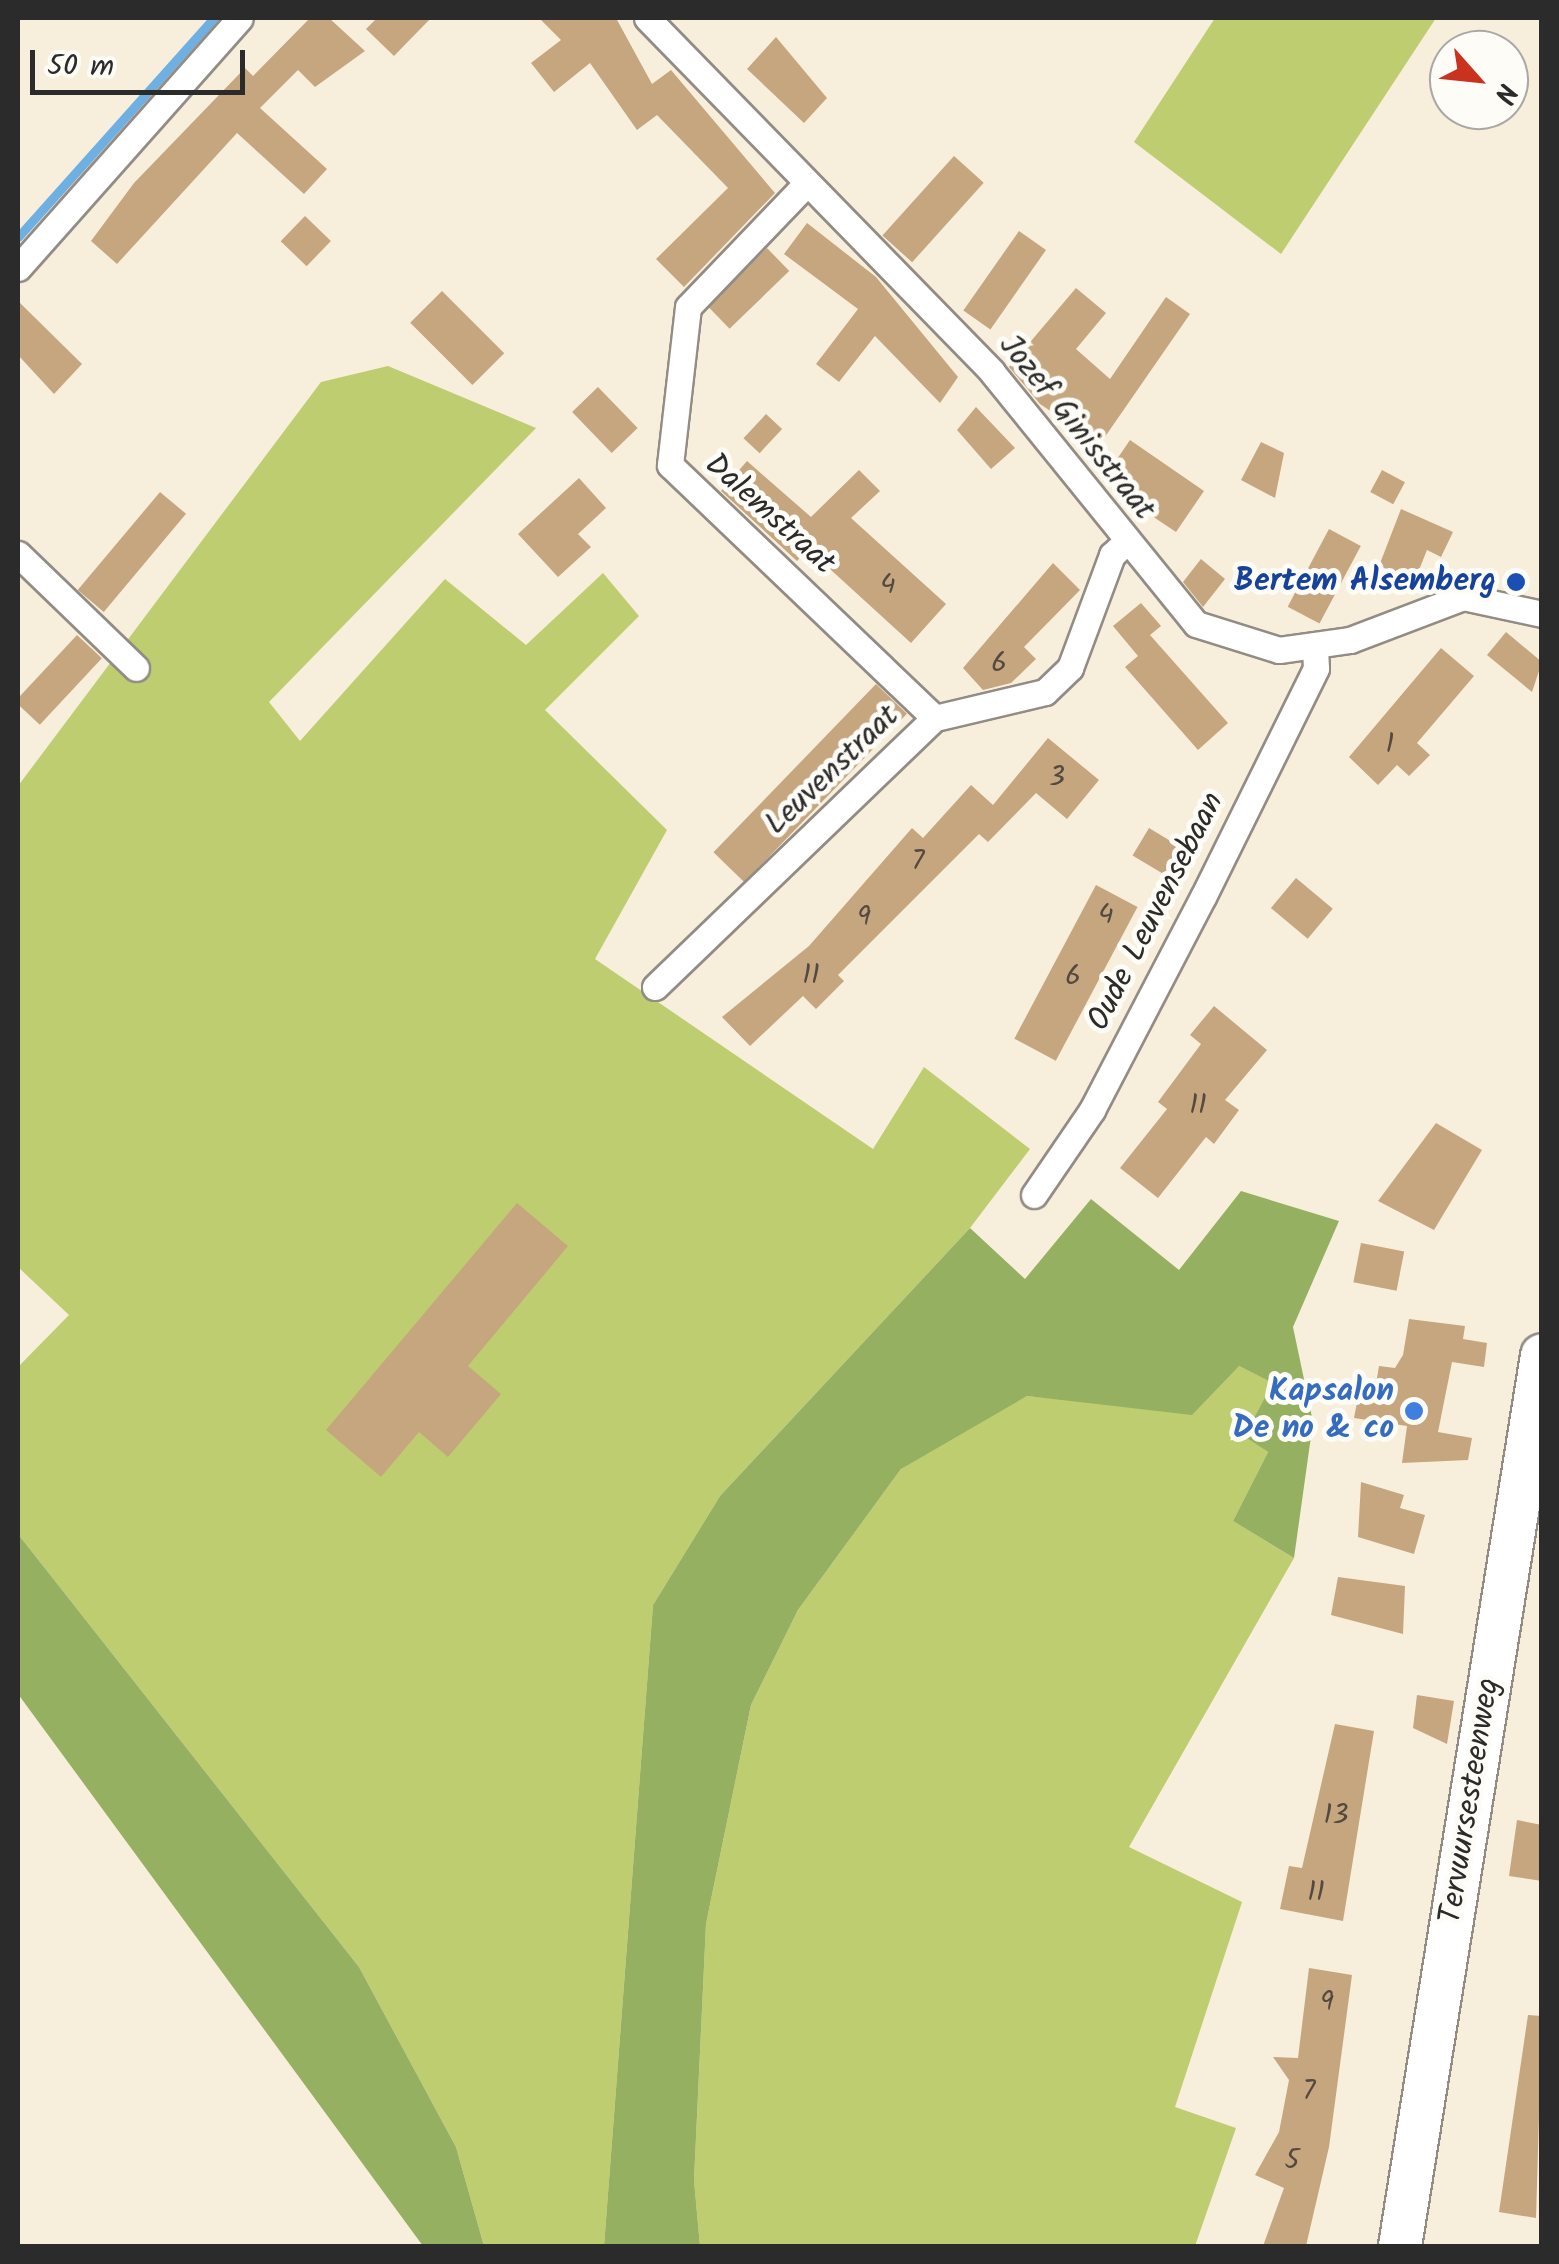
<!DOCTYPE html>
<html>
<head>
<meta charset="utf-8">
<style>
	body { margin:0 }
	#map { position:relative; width:1559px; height:2264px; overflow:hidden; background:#f8eedc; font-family:Kalam,sans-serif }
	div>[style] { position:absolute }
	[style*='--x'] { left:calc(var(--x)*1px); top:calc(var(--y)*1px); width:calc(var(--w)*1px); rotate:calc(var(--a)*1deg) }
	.green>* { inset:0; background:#becd70 }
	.forest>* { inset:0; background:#96b062 }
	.stream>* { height:9px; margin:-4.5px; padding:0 4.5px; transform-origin:4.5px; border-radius:4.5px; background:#6fb0e3 }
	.building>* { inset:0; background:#c6a67e; transform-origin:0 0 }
	.roads { filter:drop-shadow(2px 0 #928c84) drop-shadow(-2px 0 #928c84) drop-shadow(0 2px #928c84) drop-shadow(0 -2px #928c84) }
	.minor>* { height:25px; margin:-12.5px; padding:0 12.5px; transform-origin:12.5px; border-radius:12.5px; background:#fff }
	.primary>* { height:42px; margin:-21px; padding:0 21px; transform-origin:21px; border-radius:21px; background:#fff }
	.dots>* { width:28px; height:28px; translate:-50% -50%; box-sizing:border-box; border:5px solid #fdfcf7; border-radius:50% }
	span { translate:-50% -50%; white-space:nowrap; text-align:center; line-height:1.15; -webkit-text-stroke:10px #fdfcf7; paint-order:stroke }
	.number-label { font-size:28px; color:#524a40 }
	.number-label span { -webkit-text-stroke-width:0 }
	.street-label { font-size:32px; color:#2b2b2b }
	.transit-label { font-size:32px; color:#164399; font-weight:700 }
	.right { translate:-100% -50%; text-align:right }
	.shop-label { font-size:32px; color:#366cbe; font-weight:700 }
	.frame { position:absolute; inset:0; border:20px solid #2b2b2b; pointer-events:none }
	.north { position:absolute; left:1429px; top:30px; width:100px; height:100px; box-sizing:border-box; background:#fdfcf7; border:2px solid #a9a8a5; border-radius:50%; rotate:117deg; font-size:28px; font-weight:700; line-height:40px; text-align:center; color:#2b2b2b }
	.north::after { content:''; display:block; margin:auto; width:35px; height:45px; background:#c8321e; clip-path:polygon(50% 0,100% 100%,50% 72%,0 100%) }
	.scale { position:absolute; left:30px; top:50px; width:215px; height:45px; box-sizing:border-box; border:5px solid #2b2b2b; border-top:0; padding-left:12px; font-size:30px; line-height:35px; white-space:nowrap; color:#2b2b2b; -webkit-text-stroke:8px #fdfcf7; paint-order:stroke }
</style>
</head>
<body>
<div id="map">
	<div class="green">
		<i style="clip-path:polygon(1215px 18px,1436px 18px,1281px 254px,1134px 142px)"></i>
		<i style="clip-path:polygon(388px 366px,536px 428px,269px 702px,300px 741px,445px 579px,526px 645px,603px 573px,639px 616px,545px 710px,667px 830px,595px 959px,873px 1149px,924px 1067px,1030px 1149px,970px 1228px,720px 1496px,653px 1605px,604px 2246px,484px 2246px,456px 2147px,359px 1967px,18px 1534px,18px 1367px,69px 1315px,18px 1267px,18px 786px,321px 382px)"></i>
		<i style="clip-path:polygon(1239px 1366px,1274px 1383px,1244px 1435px,1268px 1452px,1233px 1521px,1294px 1558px,1129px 1847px,1242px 1902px,1175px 2107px,1236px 2128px,1195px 2246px,700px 2246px,694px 2180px,706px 1924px,751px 1705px,798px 1610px,901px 1469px,967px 1426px,1027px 1396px,1096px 1402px)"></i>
	</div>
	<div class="forest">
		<i style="clip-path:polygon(1241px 1191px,1339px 1221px,1293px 1327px,1313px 1422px,1294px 1558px,1233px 1521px,1268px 1452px,1244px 1436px,1273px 1383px,1239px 1366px,1192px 1415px,1027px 1396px,901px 1469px,798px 1610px,751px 1705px,706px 1924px,694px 2180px,700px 2246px,604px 2246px,653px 1605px,720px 1496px,970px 1228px,1025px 1279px,1091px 1199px,1179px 1270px)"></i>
		<i style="clip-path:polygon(18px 1534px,359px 1967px,456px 2147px,484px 2246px,423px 2246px,18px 1694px)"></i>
	</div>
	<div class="stream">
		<i style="--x:18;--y:237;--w:294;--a:-48.2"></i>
	</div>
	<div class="building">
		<i style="clip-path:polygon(310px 18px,329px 18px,365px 51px,315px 87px,298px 70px,260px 108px,327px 169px,304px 194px,237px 133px,117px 264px,91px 241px,134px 183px,245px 68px,253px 76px)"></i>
		<i style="clip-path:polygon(377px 18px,431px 18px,394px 56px,366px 29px)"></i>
		<i style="clip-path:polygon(539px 18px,616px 18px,652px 84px,671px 70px,775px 193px,684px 287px,656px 259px,728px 188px,657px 115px,637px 130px,590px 63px,554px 92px,531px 63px,561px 40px)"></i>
		<i style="clip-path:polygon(776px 37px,827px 98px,804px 123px,747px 69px)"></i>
		<i style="left:954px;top:156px;width:40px;height:107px;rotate:42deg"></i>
		<i style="left:305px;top:216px;width:36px;height:35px;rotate:44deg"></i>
		<i style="clip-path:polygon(807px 223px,876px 277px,958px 377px,940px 403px,875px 336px,839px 382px,816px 364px,858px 309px,784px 254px)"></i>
		<i style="left:1019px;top:231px;width:33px;height:97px;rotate:35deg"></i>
		<i style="left:767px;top:248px;width:32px;height:83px;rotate:46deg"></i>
		<i style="clip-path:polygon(1076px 288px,1106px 313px,1076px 349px,1110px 379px,1166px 297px,1190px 314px,1100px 444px,1040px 404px,1009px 367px)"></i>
		<i style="left:442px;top:291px;width:88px;height:45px;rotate:45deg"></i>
		<i style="clip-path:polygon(18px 301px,82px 364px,54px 394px,18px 355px)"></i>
		<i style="left:598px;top:387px;width:57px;height:36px;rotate:46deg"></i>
		<i style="clip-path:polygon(976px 407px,1015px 448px,991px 469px,957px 430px)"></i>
		<i style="left:766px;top:414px;width:22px;height:33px;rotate:43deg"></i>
		<i style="clip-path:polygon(1130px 440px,1204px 491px,1176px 532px,1119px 494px,1132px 481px,1115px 462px)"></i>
		<i style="clip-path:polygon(1261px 442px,1284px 453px,1275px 498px,1241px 480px)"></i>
		<i style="clip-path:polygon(747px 461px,811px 517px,859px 470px,880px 491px,851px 518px,946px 604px,911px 643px,808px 549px,797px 561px,721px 491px)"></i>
		<i style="left:1382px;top:470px;width:26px;height:25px;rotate:28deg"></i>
		<i style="clip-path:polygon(579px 478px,606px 508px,578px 534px,591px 547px,558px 577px,518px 534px)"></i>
		<i style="left:160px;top:492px;width:34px;height:128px;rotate:40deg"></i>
		<i style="clip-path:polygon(1401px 509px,1453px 532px,1441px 557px,1427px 550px,1415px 580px,1379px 566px)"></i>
		<i style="left:1329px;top:529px;width:36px;height:88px;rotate:28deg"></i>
		<i style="clip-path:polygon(1201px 559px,1225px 579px,1203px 607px,1183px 582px)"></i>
		<i style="clip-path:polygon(1053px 563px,1080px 590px,1024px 647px,1036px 659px,1011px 683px,983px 690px,963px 668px)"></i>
		<i style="clip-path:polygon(1141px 603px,1161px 626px,1150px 635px,1228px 723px,1198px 750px,1125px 667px,1138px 656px,1113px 626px)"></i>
		<i style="clip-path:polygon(1506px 632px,1542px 662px,1532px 692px,1487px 655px)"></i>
		<i style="left:77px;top:635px;width:34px;height:91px;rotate:43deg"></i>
		<i style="clip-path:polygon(1441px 648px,1474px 676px,1417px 743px,1430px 755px,1409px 776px,1397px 765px,1378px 785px,1349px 757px)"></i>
		<i style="left:876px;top:684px;width:43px;height:234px;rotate:44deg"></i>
		<i style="clip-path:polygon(1048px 738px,1099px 780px,1067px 819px,1036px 793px,988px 842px,979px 834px,838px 975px,844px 981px,816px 1009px,803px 996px,750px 1046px,722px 1017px,809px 946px,912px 828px,923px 838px,971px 785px,993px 805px)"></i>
		<i style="left:1149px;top:828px;width:42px;height:32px;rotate:31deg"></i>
		<i style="left:1296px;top:878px;width:48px;height:39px;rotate:40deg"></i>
		<i style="left:1096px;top:885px;width:47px;height:174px;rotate:28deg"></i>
		<i style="clip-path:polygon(1214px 1006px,1267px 1050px,1225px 1100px,1239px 1110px,1214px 1144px,1206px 1137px,1158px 1198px,1120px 1168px,1167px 1109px,1158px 1102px,1201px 1044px,1190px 1035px)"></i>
		<i style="clip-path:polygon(1436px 1123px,1482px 1150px,1434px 1230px,1378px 1201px)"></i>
		<i style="clip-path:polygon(517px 1203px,568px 1246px,468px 1366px,501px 1394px,448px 1457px,419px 1432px,381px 1477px,326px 1430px)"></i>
		<i style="left:1361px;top:1243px;width:44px;height:40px;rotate:11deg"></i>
		<i style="clip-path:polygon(1409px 1319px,1465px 1326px,1463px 1339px,1487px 1343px,1484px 1367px,1452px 1362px,1438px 1432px,1472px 1438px,1468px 1460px,1402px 1463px,1407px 1426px,1354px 1418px,1361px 1382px,1376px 1384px,1379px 1366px,1395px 1368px,1403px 1355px)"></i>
		<i style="clip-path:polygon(1361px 1482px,1404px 1495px,1400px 1508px,1425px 1515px,1414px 1554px,1358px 1537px)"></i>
		<i style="clip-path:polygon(1338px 1577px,1405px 1586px,1403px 1634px,1331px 1615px)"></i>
		<i style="clip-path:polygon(1417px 1695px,1454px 1701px,1447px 1744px,1413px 1728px)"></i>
		<i style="clip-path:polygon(1335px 1724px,1374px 1731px,1343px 1921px,1280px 1909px,1289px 1866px,1302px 1868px)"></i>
		<i style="clip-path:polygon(1517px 1820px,1542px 1825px,1542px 1881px,1509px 1876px)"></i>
		<i style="clip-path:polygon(1309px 1968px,1352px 1975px,1329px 2147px,1306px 2246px,1263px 2246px,1284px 2188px,1255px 2175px,1279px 2132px,1289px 2080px,1273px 2057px,1298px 2058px)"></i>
		<i style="clip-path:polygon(1528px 2015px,1542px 2016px,1536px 2218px,1499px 2212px)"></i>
	</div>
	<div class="roads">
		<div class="minor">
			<i style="--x:647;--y:18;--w:494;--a:45.7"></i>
			<i style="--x:992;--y:372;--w:324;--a:51"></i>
			<i style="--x:1196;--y:624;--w:87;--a:17.4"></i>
			<i style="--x:1279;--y:650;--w:72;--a:-8"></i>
			<i style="--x:1350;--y:640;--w:121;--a:-20.8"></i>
			<i style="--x:1463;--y:597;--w:81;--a:12.1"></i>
			<i style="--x:806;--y:184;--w:170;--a:133.8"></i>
			<i style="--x:688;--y:307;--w:159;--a:96.5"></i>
			<i style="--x:670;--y:465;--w:366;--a:43.7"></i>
			<i style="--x:18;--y:268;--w:334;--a:-48.4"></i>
			<i style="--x:18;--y:554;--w:164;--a:44"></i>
			<i style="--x:655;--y:987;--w:388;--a:-43.9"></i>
			<i style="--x:935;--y:718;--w:113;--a:-13.3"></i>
			<i style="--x:1045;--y:692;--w:35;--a:-44"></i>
			<i style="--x:1070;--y:668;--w:121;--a:-69.6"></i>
			<i style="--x:1112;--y:555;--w:19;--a:-43"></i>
			<i style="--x:1034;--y:1195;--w:103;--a:-55.7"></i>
			<i style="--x:1092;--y:1110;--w:240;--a:-62.5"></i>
			<i style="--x:1203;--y:897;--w:255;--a:-63.7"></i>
			<i style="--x:1316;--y:668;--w:19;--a:-93"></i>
		</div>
		<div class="primary">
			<i style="--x:1400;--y:2246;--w:902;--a:-80.94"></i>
		</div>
	</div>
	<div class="dots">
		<i style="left:1516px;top:582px;background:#1a4fb4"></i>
		<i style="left:1414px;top:1411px;background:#3f7fe0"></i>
	</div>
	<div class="number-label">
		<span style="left:888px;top:586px">4</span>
		<span style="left:999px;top:664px">6</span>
		<span style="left:1390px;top:745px">1</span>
		<span style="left:1057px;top:778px">3</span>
		<span style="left:918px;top:862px">7</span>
		<span style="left:1106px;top:916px">4</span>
		<span style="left:864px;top:918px">9</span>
		<span style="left:811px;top:976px">11</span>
		<span style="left:1073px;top:977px">6</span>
		<span style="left:1198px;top:1106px">11</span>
		<span style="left:1336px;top:1816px">13</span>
		<span style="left:1316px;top:1893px">11</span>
		<span style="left:1327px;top:2003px">9</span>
		<span style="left:1309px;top:2092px">7</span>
		<span style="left:1292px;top:2161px">5</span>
	</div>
	<div class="street-label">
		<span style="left:1076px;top:428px;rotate:51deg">Jozef Ginisstraat</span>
		<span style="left:769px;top:515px;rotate:42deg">Dalemstraat</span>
		<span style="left:833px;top:771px;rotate:-44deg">Leuvenstraat</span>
		<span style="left:1157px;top:912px;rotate:-63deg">Oude Leuvensebaan</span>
		<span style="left:1471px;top:1801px;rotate:-81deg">Tervuursesteenweg</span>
	</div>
	<div class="transit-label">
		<span class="right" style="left:1496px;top:582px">Bertem Alsemberg</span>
	</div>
	<div class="shop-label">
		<span class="right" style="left:1394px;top:1411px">Kapsalon<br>De no &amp; co</span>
	</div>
	<div class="frame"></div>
	<div class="north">N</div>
	<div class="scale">50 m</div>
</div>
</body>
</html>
